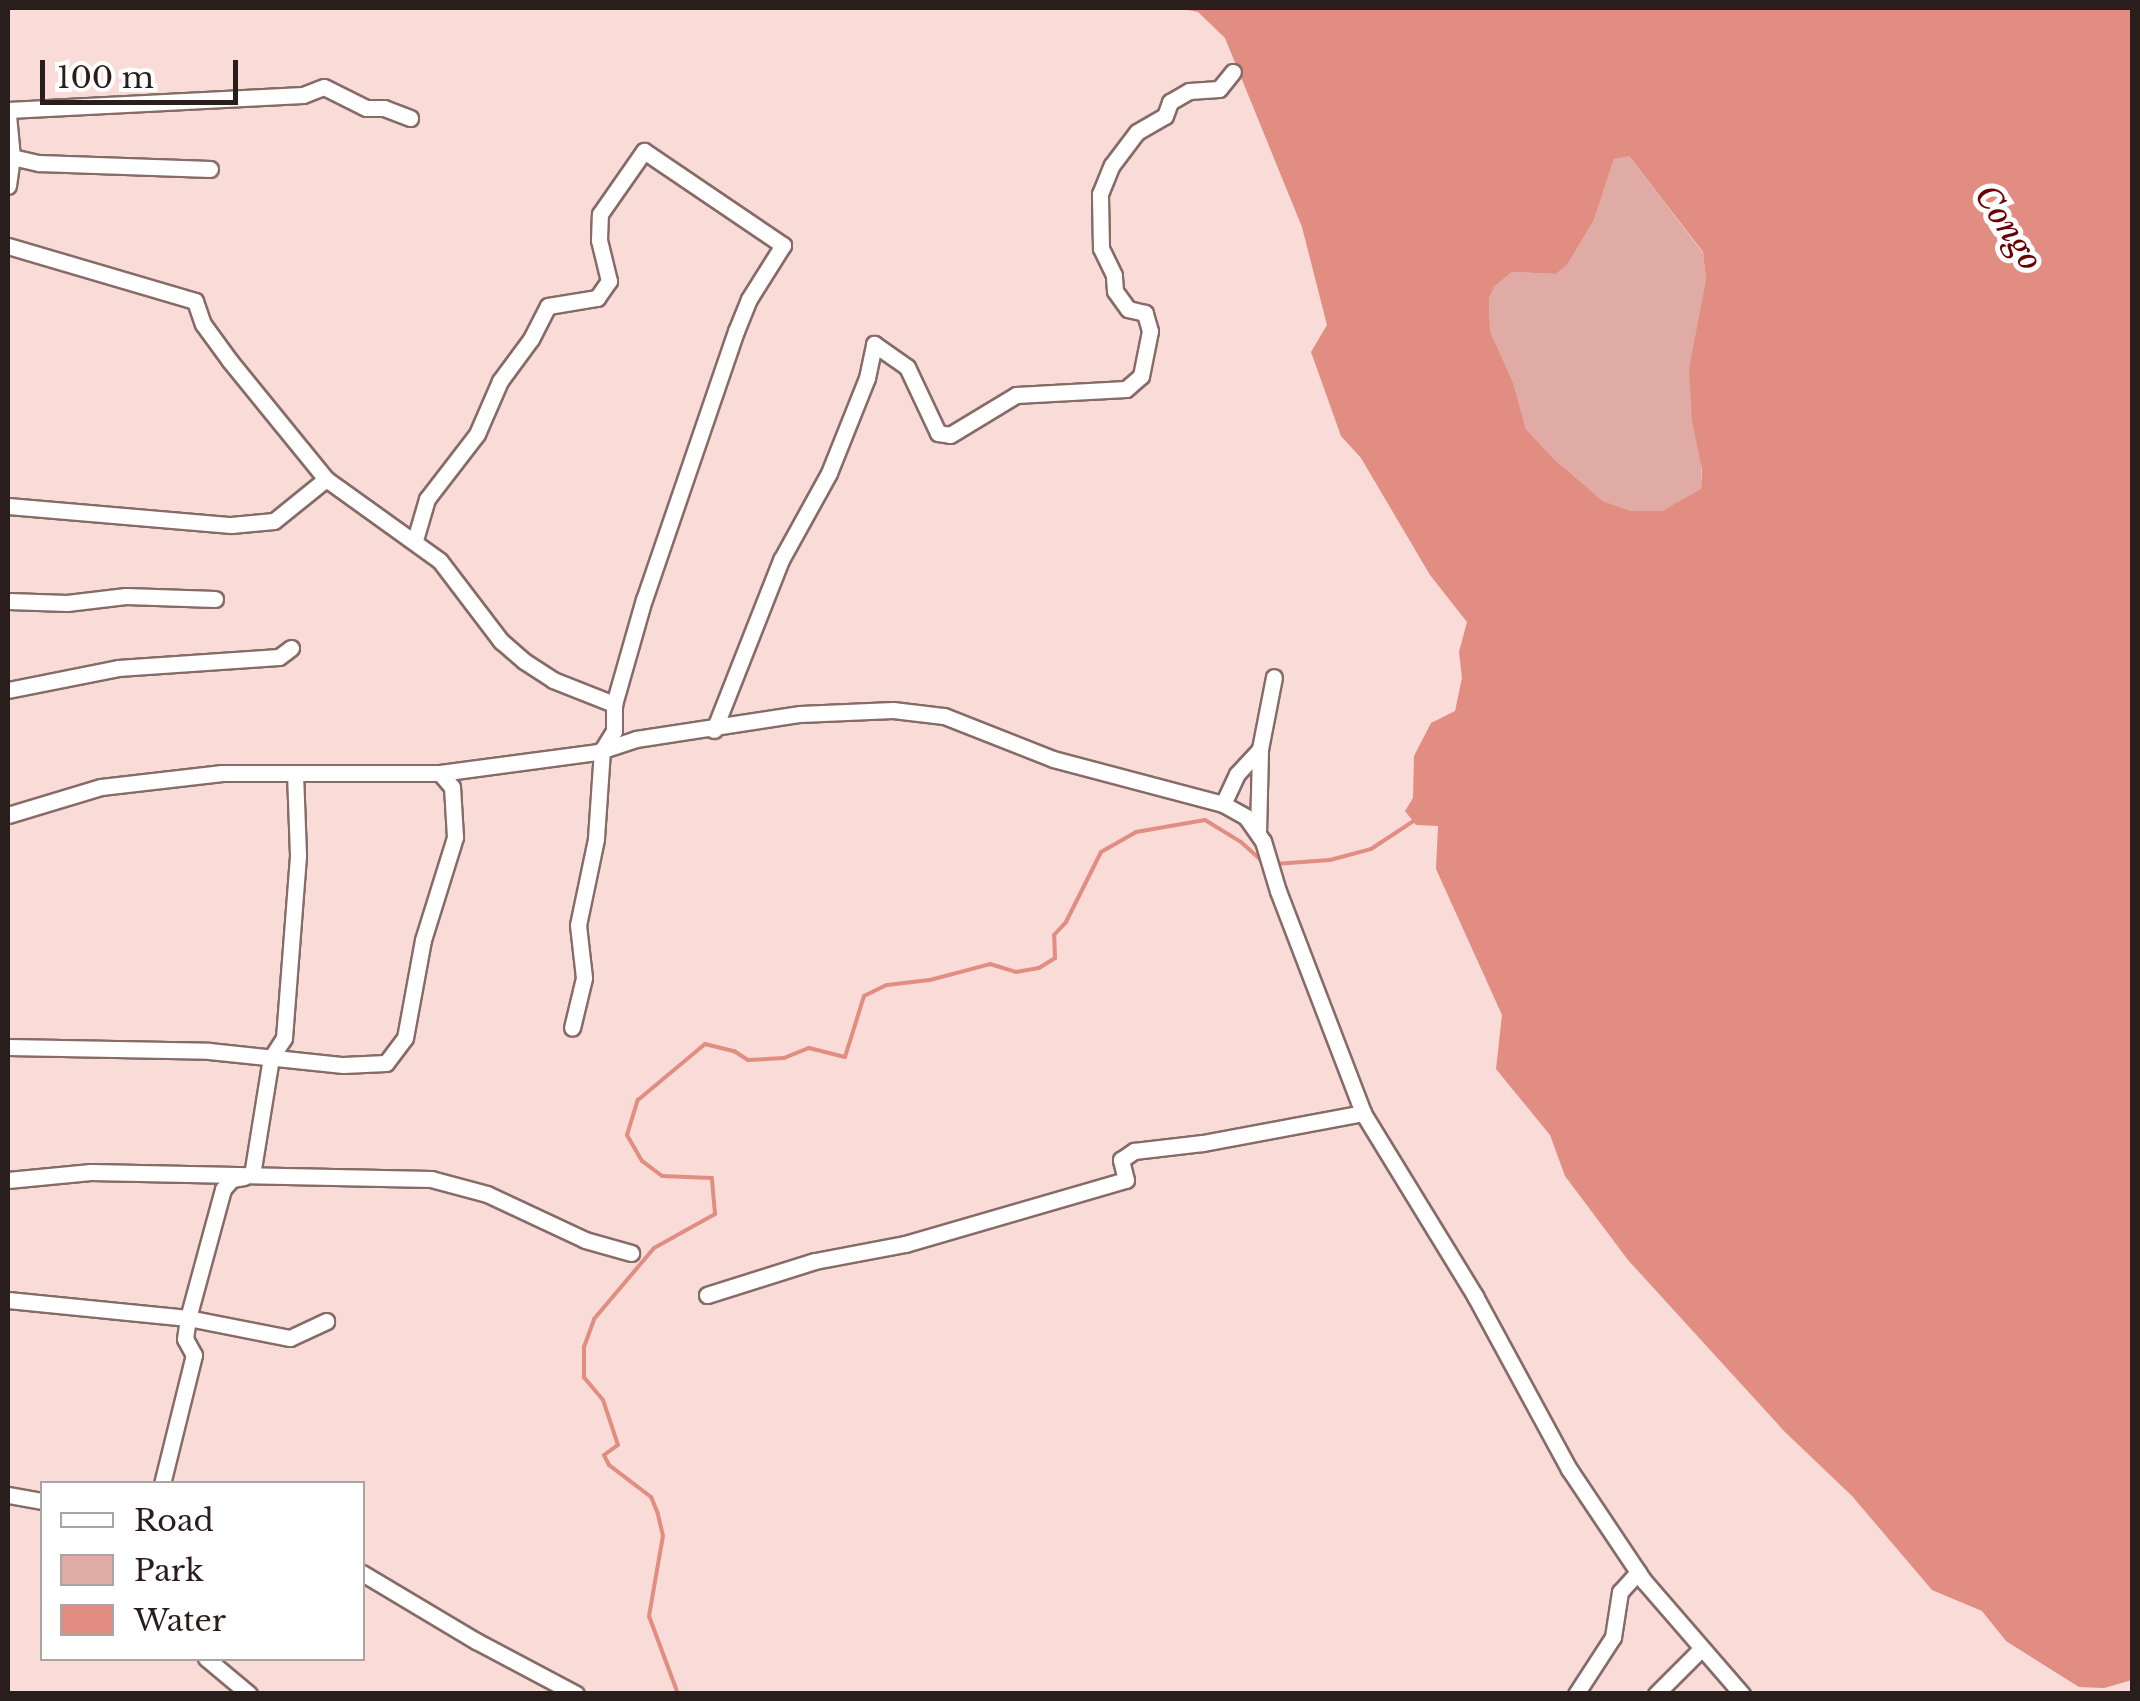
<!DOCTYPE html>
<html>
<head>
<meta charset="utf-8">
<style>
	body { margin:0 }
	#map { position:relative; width:2140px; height:1701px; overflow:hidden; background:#f9dbd7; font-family:"Libre Baskerville",serif }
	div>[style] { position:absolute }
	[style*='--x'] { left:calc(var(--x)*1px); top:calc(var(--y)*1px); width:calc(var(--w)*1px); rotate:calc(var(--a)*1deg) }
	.green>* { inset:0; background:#dfaba4 }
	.water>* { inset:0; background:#e18d82 }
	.stream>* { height:4px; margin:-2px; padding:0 2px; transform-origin:2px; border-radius:2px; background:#e18d82 }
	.roads { filter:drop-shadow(2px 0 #866b67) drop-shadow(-2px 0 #866b67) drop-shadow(0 2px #866b67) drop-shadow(0 -2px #866b67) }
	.minor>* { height:15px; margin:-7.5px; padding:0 7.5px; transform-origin:7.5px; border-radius:7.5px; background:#fff }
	span { translate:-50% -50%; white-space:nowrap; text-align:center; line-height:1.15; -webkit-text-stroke:10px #fff; paint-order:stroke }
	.water-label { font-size:32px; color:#670003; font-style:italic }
	.frame { position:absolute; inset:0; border:10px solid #291e1c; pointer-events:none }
	.legend { position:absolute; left:40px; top:1481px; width:325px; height:180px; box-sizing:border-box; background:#fff; border:2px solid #a9a5a4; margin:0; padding:12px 18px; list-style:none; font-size:30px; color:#291e1c }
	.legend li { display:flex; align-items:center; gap:20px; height:50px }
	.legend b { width:50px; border:2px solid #a9a5a4 }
	.scale { position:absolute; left:40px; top:60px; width:198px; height:45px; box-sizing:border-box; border:5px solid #291e1c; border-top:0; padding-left:12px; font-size:30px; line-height:35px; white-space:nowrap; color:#291e1c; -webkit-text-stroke:8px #fff; paint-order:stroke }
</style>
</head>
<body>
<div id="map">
	<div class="green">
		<i style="clip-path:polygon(1628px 155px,1703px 253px,1706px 280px,1701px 489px,1663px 511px,1631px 511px,1603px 501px,1555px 460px,1526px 429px,1513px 382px,1490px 331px,1489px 298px,1495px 286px,1512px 272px,1556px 274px,1567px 265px,1594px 220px,1614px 159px)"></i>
	</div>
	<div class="water">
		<i style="clip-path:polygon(evenodd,1178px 8px,2132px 8px,2132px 1680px,2104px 1688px,2079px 1687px,2006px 1641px,1982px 1611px,1932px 1590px,1852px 1496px,1784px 1431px,1628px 1260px,1565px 1176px,1550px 1135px,1496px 1069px,1502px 1015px,1436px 869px,1438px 826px,1416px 825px,1405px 811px,1413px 798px,1414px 756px,1431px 723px,1455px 711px,1462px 678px,1459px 652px,1467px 622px,1430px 575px,1361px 458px,1341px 436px,1311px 352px,1327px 325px,1302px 227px,1225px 38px,1198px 12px,1178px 8px,1629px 156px,1703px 252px,1706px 280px,1689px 369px,1692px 421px,1702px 469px,1701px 489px,1662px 511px,1631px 511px,1603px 501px,1555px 460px,1526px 429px,1513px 382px,1490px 331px,1489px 298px,1495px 286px,1512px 272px,1556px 274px,1567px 265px,1594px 220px,1614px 159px,1629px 156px)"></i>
	</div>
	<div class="stream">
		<i style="--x:1275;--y:864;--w:55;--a:-4.2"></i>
		<i style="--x:1330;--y:860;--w:42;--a:-15"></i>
		<i style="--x:1371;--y:849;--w:53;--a:-33.4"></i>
		<i style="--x:678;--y:1694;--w:83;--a:-110.4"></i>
		<i style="--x:649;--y:1616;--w:81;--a:-80.1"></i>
		<i style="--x:663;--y:1536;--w:23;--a:-103"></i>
		<i style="--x:658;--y:1514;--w:18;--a:-112"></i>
		<i style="--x:651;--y:1497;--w:53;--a:-142.7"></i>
		<i style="--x:609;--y:1465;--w:11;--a:-117"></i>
		<i style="--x:604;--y:1455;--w:17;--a:-36"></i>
		<i style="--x:618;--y:1445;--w:47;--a:-108.4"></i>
		<i style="--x:603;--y:1400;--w:30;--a:-130"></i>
		<i style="--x:584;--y:1377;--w:30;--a:-90"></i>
		<i style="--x:584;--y:1347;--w:30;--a:-70"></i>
		<i style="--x:594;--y:1319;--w:93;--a:-49.8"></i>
		<i style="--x:654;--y:1248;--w:70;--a:-29.1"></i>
		<i style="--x:715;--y:1214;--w:36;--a:-95"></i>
		<i style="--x:712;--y:1178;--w:50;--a:-177.7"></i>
		<i style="--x:662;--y:1176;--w:25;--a:-143"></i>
		<i style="--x:642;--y:1161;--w:30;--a:-120"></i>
		<i style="--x:627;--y:1135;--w:37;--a:-73"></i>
		<i style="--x:638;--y:1100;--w:87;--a:-39.9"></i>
		<i style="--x:705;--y:1044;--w:30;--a:14"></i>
		<i style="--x:734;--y:1051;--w:17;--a:33"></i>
		<i style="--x:748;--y:1060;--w:36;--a:-3"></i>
		<i style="--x:784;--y:1058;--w:27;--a:-22"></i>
		<i style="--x:809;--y:1048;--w:37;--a:14"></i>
		<i style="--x:845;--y:1057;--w:64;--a:-72.7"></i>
		<i style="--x:864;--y:996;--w:25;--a:-26"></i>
		<i style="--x:887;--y:985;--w:43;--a:-6.6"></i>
		<i style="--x:930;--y:980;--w:62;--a:-14.9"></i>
		<i style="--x:990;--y:964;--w:27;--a:17"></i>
		<i style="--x:1016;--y:972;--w:23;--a:-10"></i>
		<i style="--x:1039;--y:968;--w:19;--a:-32"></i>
		<i style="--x:1055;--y:958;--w:23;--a:-92"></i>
		<i style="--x:1054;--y:935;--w:18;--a:-47"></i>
		<i style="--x:1066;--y:922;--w:78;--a:-63.4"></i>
		<i style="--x:1101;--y:852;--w:40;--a:-29.7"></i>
		<i style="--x:1136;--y:832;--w:70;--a:-9.9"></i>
		<i style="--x:1205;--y:820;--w:42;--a:31.4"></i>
		<i style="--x:1241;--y:842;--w:31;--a:42"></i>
	</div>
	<div class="roads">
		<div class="minor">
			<i style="--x:8;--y:110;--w:295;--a:-2.9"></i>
			<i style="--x:303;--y:95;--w:22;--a:-21"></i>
			<i style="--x:324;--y:87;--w:47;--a:26.6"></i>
			<i style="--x:366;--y:108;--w:18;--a:0"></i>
			<i style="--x:384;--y:108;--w:28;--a:21"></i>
			<i style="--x:8;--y:115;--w:42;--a:84.6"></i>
			<i style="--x:12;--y:157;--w:29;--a:98"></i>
			<i style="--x:12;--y:157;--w:28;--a:13"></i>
			<i style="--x:39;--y:163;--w:171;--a:2"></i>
			<i style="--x:8;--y:246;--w:195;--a:16.4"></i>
			<i style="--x:195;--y:301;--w:24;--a:71"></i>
			<i style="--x:203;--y:324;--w:46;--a:53.9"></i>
			<i style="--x:230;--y:361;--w:152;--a:50.9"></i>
			<i style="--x:326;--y:479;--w:140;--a:35.7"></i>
			<i style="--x:440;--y:561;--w:101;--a:52.7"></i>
			<i style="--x:501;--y:641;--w:30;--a:41"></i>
			<i style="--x:524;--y:661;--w:35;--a:33"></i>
			<i style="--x:553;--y:680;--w:66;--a:21.5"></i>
			<i style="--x:8;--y:506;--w:224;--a:4.9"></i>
			<i style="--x:231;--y:525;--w:43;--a:-5.3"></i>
			<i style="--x:274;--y:521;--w:67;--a:-38.9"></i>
			<i style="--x:415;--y:540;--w:43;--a:-73.7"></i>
			<i style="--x:427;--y:499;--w:82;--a:-52.4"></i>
			<i style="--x:477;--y:434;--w:58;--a:-66.5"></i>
			<i style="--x:500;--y:381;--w:52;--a:-53.6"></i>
			<i style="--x:531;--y:339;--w:37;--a:-63"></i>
			<i style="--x:548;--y:306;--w:50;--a:-9.3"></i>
			<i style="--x:597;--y:298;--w:21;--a:-55"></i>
			<i style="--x:609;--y:281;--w:42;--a:-103.7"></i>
			<i style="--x:599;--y:240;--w:26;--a:-88"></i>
			<i style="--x:600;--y:214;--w:77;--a:-55.1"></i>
			<i style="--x:644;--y:151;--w:168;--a:34.1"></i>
			<i style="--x:783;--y:245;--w:64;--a:122.2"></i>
			<i style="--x:749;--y:299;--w:35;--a:112"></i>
			<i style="--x:736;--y:331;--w:283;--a:108.9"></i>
			<i style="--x:644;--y:599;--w:109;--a:105.9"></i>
			<i style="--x:614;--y:704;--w:27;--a:90"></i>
			<i style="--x:614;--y:731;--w:22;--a:122"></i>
			<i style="--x:602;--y:750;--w:89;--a:93.9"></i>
			<i style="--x:596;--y:839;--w:88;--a:101.8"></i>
			<i style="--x:578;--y:925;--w:53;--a:83.5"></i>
			<i style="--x:584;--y:978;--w:51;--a:103.5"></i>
			<i style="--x:8;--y:601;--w:59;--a:1.9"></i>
			<i style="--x:67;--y:603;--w:59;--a:-6.8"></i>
			<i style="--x:126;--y:596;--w:89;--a:1.9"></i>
			<i style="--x:8;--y:690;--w:112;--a:-11.3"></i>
			<i style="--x:118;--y:668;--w:161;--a:-3.9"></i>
			<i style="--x:279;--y:657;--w:15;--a:-37"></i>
			<i style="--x:714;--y:730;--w:183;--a:-68.5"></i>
			<i style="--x:781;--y:560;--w:99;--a:-61.1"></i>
			<i style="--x:829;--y:473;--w:102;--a:-68.2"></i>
			<i style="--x:867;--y:378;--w:35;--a:-78"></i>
			<i style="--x:874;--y:344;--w:40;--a:34.9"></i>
			<i style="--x:907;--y:367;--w:73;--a:64.8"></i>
			<i style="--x:938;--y:433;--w:12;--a:9"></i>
			<i style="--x:950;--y:435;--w:77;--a:-31.2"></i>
			<i style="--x:1016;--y:395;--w:110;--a:-3.1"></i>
			<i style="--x:1126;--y:389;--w:20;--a:-41"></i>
			<i style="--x:1141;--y:376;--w:46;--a:-78.7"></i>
			<i style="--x:1150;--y:331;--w:19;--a:-106"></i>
			<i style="--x:1145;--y:313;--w:17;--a:-167"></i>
			<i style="--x:1128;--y:309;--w:22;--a:-126"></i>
			<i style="--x:1115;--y:291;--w:16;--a:-94"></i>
			<i style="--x:1114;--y:275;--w:30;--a:-116"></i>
			<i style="--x:1101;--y:248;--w:54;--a:-91.1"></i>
			<i style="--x:1100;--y:194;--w:31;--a:-68"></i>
			<i style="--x:1112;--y:165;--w:41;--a:-52.9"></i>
			<i style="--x:1137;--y:132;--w:32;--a:-30"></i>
			<i style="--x:1165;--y:116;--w:15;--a:-70"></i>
			<i style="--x:1170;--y:102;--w:22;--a:-30"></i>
			<i style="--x:1189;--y:91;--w:30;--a:-4"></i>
			<i style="--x:1219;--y:89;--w:22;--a:-51"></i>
			<i style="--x:1223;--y:804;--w:33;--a:-65"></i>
			<i style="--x:1237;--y:774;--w:34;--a:-47"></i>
			<i style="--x:8;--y:815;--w:97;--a:-16.8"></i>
			<i style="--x:101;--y:787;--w:122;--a:-6.6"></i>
			<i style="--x:222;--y:773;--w:218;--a:0"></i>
			<i style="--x:440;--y:773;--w:158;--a:-7.6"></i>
			<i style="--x:597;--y:752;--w:41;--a:-18.4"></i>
			<i style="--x:636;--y:739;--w:166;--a:-8.7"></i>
			<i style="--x:800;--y:714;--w:93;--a:-2.5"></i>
			<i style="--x:893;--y:710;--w:51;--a:6.7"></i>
			<i style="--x:944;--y:716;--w:117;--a:21.5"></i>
			<i style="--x:1053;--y:759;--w:176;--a:14.8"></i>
			<i style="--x:1223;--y:804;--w:26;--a:29"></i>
			<i style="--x:1246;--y:817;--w:29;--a:55"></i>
			<i style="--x:1263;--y:841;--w:52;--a:73.3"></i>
			<i style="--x:1278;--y:891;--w:238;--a:69"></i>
			<i style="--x:1363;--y:1113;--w:215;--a:58.5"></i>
			<i style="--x:1475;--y:1296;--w:197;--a:61.5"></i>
			<i style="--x:1569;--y:1469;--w:135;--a:56.2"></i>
			<i style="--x:1644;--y:1581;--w:150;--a:49.1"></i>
			<i style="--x:1258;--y:833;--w:84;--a:-88.6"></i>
			<i style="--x:1260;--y:749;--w:73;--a:-79"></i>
			<i style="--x:8;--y:1047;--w:201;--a:1.1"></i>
			<i style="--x:209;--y:1051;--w:135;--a:6"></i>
			<i style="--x:343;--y:1065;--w:43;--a:-2.7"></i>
			<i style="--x:386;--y:1063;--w:31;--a:-53"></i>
			<i style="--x:405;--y:1038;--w:100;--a:-79.6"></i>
			<i style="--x:423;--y:940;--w:108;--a:-72.7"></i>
			<i style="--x:455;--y:837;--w:50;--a:-93.4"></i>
			<i style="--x:452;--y:787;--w:18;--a:-131"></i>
			<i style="--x:252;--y:1175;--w:119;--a:-80.8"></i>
			<i style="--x:271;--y:1058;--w:24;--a:-57"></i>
			<i style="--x:284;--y:1038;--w:184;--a:-85.6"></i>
			<i style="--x:298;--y:855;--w:82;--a:-92.1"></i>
			<i style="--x:8;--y:1180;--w:83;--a:-5.5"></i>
			<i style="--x:91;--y:1172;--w:340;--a:1.2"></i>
			<i style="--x:431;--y:1179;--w:58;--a:15"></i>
			<i style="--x:487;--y:1194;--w:108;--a:25.1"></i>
			<i style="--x:585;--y:1240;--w:48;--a:15.8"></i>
			<i style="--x:707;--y:1295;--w:113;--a:-17.5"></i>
			<i style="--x:815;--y:1261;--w:92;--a:-10.7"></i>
			<i style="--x:905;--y:1244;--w:230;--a:-16.2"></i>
			<i style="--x:1126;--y:1180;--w:21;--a:-104"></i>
			<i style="--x:1121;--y:1160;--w:16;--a:-35"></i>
			<i style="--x:1134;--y:1151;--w:69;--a:-6.6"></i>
			<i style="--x:1203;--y:1143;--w:163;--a:-10.6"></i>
			<i style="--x:8;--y:1300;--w:181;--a:5.7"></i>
			<i style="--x:188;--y:1318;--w:104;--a:11.1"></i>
			<i style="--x:290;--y:1338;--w:40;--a:-25"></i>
			<i style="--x:162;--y:1484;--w:133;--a:-76.1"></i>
			<i style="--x:194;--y:1355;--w:18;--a:-119"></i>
			<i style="--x:185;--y:1339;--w:21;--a:-82"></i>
			<i style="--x:188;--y:1318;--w:134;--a:-74.8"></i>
			<i style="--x:223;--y:1189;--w:13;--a:-48"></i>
			<i style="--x:232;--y:1179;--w:12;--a:-9"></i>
			<i style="--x:8;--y:1495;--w:35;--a:10"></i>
			<i style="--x:362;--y:1573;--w:133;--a:30.8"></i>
			<i style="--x:476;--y:1641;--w:113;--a:27.9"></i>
			<i style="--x:206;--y:1658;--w:56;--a:39.9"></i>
			<i style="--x:1576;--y:1694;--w:68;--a:-57"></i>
			<i style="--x:1613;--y:1637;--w:46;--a:-81.2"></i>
			<i style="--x:1620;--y:1592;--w:27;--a:-48"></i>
			<i style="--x:1656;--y:1694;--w:64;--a:-45"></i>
		</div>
	</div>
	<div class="water-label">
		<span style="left:2008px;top:228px;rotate:57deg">Congo</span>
	</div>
	<div class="frame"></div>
	<ul class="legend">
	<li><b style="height:12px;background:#fff"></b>Road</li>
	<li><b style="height:28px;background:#dfaba4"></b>Park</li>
	<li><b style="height:28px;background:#e18d82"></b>Water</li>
	</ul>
	<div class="scale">100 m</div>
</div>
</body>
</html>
